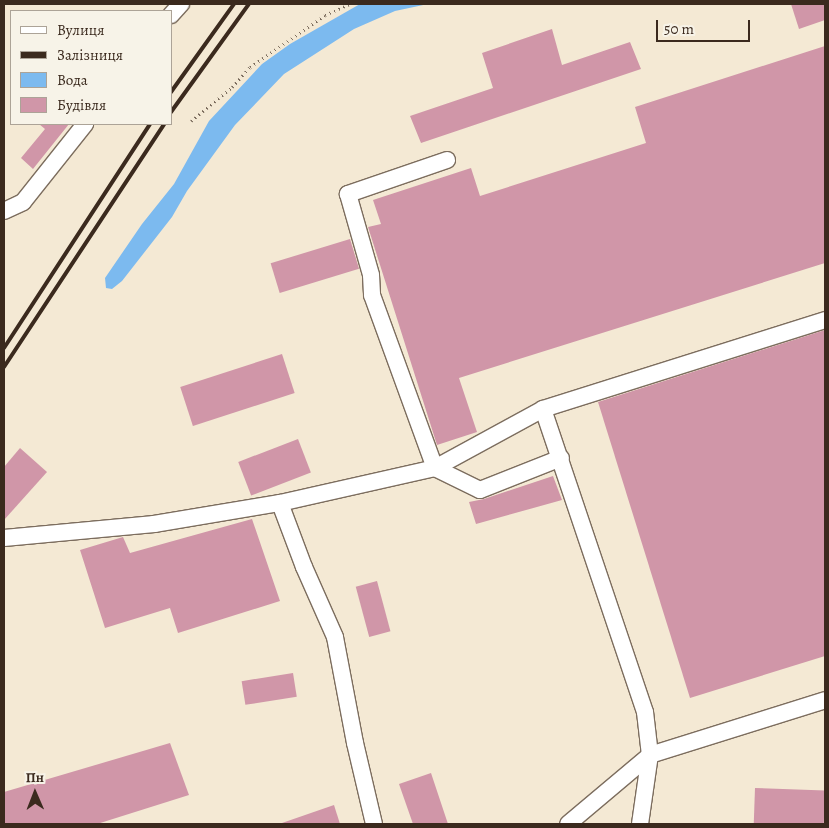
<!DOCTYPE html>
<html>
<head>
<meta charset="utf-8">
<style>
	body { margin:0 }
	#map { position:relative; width:829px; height:828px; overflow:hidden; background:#f4e9d4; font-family:Alegreya,serif }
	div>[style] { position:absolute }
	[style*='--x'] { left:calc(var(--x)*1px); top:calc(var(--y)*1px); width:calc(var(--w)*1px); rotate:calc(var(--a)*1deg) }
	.water>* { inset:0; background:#7cbaef }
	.building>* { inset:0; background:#d096a8; transform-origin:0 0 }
	.path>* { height:2.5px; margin-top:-1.25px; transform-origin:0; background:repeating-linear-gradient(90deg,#7c6d5e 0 1px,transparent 0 5px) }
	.roads { filter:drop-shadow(1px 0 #7c6d5e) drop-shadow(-1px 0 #7c6d5e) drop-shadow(0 1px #7c6d5e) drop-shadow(0 -1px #7c6d5e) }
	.minor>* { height:16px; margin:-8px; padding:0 8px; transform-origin:8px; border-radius:8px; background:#fff }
	.rail>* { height:4px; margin:-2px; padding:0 2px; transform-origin:2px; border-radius:2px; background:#3b2a1e }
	span { translate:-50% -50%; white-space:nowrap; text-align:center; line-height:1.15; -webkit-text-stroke:4.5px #f7f3e8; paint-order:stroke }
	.frame { position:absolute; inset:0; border:5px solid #3b2a1e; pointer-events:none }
	.legend { position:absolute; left:10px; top:10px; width:162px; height:115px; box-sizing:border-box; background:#f7f3e8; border:1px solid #aca397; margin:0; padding:6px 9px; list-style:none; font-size:15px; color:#3b2a1e }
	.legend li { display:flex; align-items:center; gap:10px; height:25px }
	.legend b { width:25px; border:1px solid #aca397 }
	.north { position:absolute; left:10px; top:768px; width:50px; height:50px; -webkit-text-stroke:4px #f7f3e8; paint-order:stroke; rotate:359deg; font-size:14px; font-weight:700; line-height:20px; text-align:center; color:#3b2a1e }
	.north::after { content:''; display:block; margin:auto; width:18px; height:22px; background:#3b2a1e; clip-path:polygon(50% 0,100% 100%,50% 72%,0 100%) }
	.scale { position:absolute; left:656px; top:20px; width:94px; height:22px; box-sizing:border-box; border:2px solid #3b2a1e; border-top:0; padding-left:6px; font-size:15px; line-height:18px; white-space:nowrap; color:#3b2a1e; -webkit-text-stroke:4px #f7f3e8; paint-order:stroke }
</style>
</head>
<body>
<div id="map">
	<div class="water">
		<i style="clip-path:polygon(360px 4px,428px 4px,395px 11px,354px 29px,284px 74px,235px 125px,187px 191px,172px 217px,122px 281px,112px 289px,106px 288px,105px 278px,142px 224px,174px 184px,209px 121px,262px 64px,290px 44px)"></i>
	</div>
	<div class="building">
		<i style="clip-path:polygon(791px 4px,825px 4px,825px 20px,799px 29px)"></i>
		<i style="clip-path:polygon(552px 29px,562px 65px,630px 42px,641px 69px,421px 143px,410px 116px,493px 88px,482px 53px)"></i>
		<i style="clip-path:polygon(825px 46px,825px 263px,459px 378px,477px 432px,437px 445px,368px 227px,381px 224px,373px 200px,471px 168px,480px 196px,646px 143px,635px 107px)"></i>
		<i style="clip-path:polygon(39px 124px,69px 124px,33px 169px,21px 158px,45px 129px)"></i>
		<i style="left:350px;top:239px;width:31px;height:83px;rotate:73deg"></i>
		<i style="clip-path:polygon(825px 330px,825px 656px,690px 698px,598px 402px)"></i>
		<i style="left:282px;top:354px;width:41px;height:107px;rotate:72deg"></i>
		<i style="left:298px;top:439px;width:36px;height:64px;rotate:69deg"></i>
		<i style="clip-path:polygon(20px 448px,47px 472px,4px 520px,4px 467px)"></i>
		<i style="clip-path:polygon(553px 476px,562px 500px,476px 524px,469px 502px,484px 499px)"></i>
		<i style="clip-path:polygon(252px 519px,280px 601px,178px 633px,170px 608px,105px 628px,80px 550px,123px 537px,130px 553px)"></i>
		<i style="left:377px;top:581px;width:52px;height:22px;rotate:75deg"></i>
		<i style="left:293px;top:673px;width:24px;height:52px;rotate:81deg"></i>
		<i style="clip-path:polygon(170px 743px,189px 795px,97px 824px,4px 824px,4px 792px)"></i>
		<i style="clip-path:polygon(431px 773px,448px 824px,413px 824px,399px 784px)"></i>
		<i style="left:755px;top:788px;width:70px;height:36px;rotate:2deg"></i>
		<i style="clip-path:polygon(334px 805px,340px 824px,283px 824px,282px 823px)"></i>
	</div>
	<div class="path">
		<i style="--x:191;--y:121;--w:53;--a:-39.7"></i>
		<i style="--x:232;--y:87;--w:27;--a:-48"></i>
		<i style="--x:250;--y:67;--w:91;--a:-34.7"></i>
		<i style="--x:325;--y:15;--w:27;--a:-24"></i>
	</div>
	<div class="roads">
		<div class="minor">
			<i style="--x:171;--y:15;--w:15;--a:-48"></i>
			<i style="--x:447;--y:160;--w:105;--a:161"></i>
			<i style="--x:348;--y:194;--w:84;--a:74.1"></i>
			<i style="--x:371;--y:275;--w:20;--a:87"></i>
			<i style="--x:372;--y:295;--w:184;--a:70"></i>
			<i style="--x:435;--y:468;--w:50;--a:26.1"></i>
			<i style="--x:480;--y:490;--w:87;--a:-21.6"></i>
			<i style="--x:4;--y:211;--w:21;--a:-25"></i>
			<i style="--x:23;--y:202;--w:100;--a:-51.5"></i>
			<i style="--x:543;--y:409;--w:320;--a:71.4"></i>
			<i style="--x:645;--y:712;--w:43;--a:83.4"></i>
			<i style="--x:650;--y:755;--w:107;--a:139.9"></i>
			<i style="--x:4;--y:538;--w:151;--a:-5.3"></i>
			<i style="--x:154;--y:524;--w:128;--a:-9.5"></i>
			<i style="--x:374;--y:824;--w:83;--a:-103.2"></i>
			<i style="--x:355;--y:743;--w:108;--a:-100.7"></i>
			<i style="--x:335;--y:637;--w:77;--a:-113.9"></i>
			<i style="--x:304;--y:567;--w:68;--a:-110.6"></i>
			<i style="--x:280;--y:503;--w:159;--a:-12.7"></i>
			<i style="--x:435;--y:468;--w:123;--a:-28.6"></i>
			<i style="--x:543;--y:409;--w:296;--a:-17.5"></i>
			<i style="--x:640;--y:824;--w:70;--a:-81.8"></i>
			<i style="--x:650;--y:755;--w:183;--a:-17.4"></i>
		</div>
	</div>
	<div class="rail">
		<i style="--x:171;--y:92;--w:108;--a:-54.4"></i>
		<i style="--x:171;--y:112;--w:133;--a:-54.2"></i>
		<i style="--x:4;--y:348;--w:267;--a:-56.9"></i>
		<i style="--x:4;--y:367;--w:291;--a:-56.6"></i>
	</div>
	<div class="frame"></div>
	<ul class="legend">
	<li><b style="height:6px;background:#fff"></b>Вулиця</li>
	<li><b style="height:6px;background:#3b2a1e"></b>Залізниця</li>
	<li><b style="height:14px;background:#7cbaef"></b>Вода</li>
	<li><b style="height:14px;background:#d096a8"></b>Будівля</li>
	</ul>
	<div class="north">Пн</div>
	<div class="scale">50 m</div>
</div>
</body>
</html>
